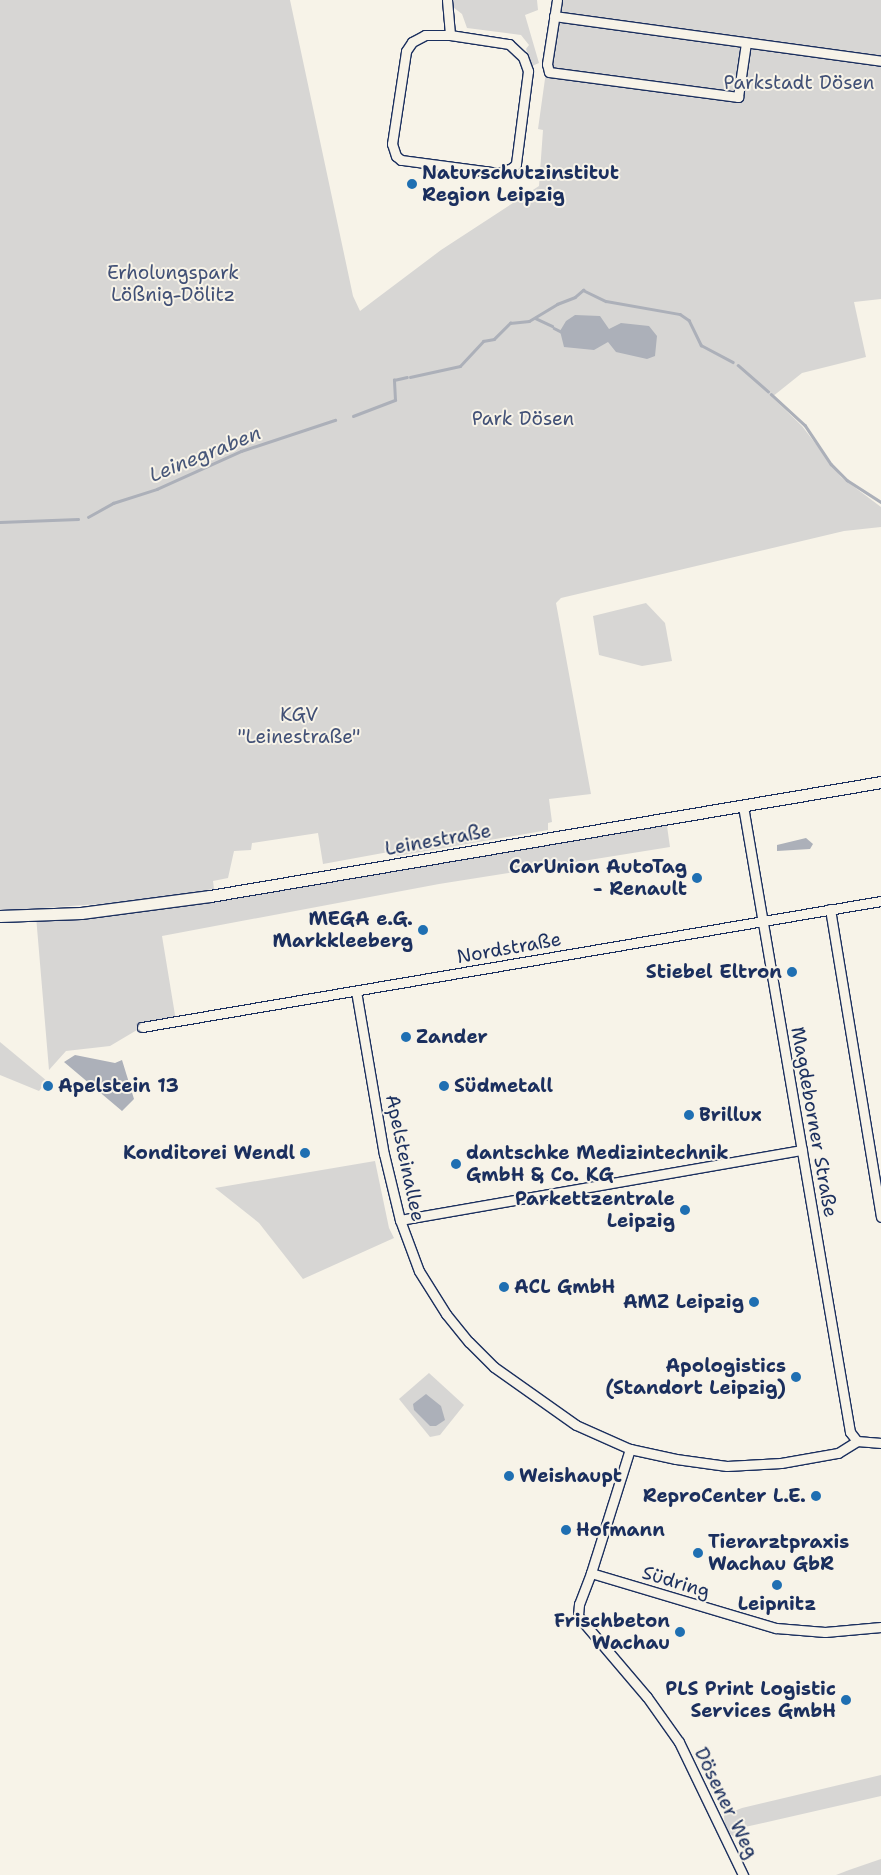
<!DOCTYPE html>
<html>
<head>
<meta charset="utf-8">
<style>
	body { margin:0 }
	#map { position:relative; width:881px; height:1875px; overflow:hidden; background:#f7f3e8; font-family:"Shantell Sans",sans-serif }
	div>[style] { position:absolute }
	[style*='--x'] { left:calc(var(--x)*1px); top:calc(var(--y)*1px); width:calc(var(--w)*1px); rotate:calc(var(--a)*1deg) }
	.green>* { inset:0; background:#d7d6d4 }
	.water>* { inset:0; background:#acb0b9 }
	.stream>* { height:2.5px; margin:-1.25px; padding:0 1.25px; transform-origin:1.25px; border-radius:1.25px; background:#acb0b9 }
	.roads { filter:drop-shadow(1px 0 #1b2f5e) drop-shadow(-1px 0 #1b2f5e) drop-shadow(0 1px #1b2f5e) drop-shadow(0 -1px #1b2f5e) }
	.minor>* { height:9px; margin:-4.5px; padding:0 4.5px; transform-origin:4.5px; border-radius:4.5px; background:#f7f3e8 }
	.major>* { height:11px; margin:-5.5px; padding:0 5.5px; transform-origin:5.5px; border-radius:5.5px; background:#f7f3e8 }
	.dots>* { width:14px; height:14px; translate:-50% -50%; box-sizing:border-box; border:2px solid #f7f3e8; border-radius:50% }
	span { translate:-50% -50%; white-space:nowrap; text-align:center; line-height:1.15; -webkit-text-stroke:4px #f7f3e8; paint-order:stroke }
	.park-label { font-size:19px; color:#415076 }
	.poi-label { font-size:19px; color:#1b2f5e; font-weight:700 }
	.left { translate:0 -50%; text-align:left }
	.right { translate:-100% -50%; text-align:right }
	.street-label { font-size:19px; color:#1b2f5e }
	.water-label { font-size:20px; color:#465679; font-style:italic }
</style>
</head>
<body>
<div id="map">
	<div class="green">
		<i style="clip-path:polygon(0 0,290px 0,353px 296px,360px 311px,441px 250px,539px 186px,543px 130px,538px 129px,556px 0,881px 0,881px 299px,854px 302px,866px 357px,802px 373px,772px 397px,802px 426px,841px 477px,881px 507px,881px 527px,844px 531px,561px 598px,556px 603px,591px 794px,549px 799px,552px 822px,548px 823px,548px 830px,397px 856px,394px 851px,323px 864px,318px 833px,252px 843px,251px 850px,234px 851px,228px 878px,213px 881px,214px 889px,127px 902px,0 911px)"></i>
		<i style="clip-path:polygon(452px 0,537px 0,538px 10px,525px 15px,539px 63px,532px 66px,526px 49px,529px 45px,521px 35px,467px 28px,462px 14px,453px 7px)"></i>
		<i style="clip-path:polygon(646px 603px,665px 623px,672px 661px,642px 666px,599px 655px,593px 616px)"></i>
		<i style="clip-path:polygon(666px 819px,670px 847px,439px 884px,162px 936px,176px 1021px,142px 1027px,110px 1046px,66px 1051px,49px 1070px,36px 916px,81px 913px)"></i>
		<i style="clip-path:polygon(0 1042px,47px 1081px,39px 1091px,0 1075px)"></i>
		<i style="clip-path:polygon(375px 1161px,389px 1228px,394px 1238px,303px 1279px,259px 1223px,215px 1188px)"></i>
		<i style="clip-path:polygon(429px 1373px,464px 1405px,440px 1435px,430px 1437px,399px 1399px)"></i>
		<i style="clip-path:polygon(881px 1775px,881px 1796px,745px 1827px,734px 1837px,725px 1829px,724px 1815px,742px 1808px)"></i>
		<i style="clip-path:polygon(881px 1859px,881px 1875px,836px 1875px,849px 1870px)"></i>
	</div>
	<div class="water">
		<i style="clip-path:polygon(575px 315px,600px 316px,609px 329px,621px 323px,649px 326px,657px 336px,655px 356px,647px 359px,616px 352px,608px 342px,594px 350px,564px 347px,560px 331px,566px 321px)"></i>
		<i style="clip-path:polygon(806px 838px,813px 844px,810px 849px,777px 851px,777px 845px)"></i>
		<i style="clip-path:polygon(75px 1055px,115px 1063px,122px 1060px,134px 1099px,122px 1111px,64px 1062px)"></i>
		<i style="clip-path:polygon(426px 1394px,441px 1406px,445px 1420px,436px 1426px,430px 1426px,414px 1410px,413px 1404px)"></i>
	</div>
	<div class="stream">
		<i style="--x:535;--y:318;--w:19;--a:25"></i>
		<i style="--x:554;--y:328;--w:7;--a:27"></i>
		<i style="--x:738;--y:365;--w:40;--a:41"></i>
		<i style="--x:410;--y:377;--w:51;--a:-12.4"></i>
		<i style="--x:460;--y:366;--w:34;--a:-47"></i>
		<i style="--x:483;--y:341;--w:11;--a:-10"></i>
		<i style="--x:494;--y:339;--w:23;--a:-45"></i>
		<i style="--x:510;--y:323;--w:19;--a:-6"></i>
		<i style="--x:529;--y:321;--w:33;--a:-31"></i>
		<i style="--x:557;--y:304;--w:19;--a:-21"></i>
		<i style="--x:575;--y:297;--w:11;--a:-41"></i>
		<i style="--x:583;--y:290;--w:25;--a:26"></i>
		<i style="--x:606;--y:301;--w:75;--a:10"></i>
		<i style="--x:680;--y:314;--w:11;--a:34"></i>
		<i style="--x:689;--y:320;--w:28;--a:64"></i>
		<i style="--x:701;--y:345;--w:36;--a:28"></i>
		<i style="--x:771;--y:394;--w:46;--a:42.4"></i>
		<i style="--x:805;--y:425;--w:47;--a:56.3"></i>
		<i style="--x:831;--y:464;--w:23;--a:45"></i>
		<i style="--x:847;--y:480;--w:40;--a:32.9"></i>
		<i style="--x:353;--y:416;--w:45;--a:-20.9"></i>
		<i style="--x:395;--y:400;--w:20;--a:-93"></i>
		<i style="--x:394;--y:380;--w:13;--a:-13"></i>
		<i style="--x:88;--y:517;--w:29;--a:-29"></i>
		<i style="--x:113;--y:503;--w:46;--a:-17.7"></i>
		<i style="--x:157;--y:489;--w:92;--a:-24.3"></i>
		<i style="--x:241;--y:451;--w:99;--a:-18.3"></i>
		<i style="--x:0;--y:522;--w:78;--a:-2.2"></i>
	</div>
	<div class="roads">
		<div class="minor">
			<i style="--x:447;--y:0;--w:35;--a:85"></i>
			<i style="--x:557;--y:0;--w:65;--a:98.9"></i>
			<i style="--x:547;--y:64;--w:8;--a:76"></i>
			<i style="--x:549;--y:72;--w:191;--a:7.5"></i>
			<i style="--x:738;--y:97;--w:55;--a:-81.6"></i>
			<i style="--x:554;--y:16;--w:330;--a:7.8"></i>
			<i style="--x:425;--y:35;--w:25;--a:0"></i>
			<i style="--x:450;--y:35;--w:60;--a:8.7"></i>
			<i style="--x:509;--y:44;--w:19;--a:43"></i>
			<i style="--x:523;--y:57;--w:15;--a:70"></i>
			<i style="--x:528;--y:71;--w:94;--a:97.4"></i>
			<i style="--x:516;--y:164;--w:6;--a:135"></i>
			<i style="--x:512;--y:168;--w:14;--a:159"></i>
			<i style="--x:499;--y:173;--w:99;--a:-172.4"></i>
			<i style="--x:401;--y:160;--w:6;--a:-141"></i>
			<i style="--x:396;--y:156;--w:13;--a:-108"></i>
			<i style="--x:392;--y:144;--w:94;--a:-81.4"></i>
			<i style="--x:406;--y:51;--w:11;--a:-56"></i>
			<i style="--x:412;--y:42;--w:15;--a:-28"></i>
			<i style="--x:743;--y:806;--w:635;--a:80.3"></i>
			<i style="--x:850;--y:1432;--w:11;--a:52"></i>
			<i style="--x:830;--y:909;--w:312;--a:80.6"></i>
			<i style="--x:356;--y:991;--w:165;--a:80.3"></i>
			<i style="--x:384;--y:1154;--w:68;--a:76.4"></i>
			<i style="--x:400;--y:1220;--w:54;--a:69.6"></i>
			<i style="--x:419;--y:1271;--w:51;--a:57.9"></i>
			<i style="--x:446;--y:1314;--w:36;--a:51"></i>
			<i style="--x:469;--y:1342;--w:35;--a:45"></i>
			<i style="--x:494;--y:1367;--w:100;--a:35.3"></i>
			<i style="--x:576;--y:1425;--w:59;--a:24"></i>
			<i style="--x:630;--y:1449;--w:47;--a:12.3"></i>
			<i style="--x:676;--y:1459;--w:51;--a:7.8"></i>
			<i style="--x:727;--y:1466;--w:54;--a:-3.2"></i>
			<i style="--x:781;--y:1463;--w:58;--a:-10"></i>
			<i style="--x:838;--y:1453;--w:22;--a:-32"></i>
			<i style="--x:142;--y:1027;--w:750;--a:-9.68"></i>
			<i style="--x:400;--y:1220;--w:408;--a:-9.9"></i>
			<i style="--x:857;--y:1441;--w:24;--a:5"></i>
			<i style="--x:630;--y:1449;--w:130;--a:107.5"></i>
			<i style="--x:591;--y:1573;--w:193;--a:16.6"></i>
			<i style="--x:776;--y:1628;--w:49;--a:4.7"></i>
			<i style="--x:825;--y:1632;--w:56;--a:-5.1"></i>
			<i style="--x:591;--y:1573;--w:33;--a:111"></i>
			<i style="--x:579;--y:1604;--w:12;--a:95"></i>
			<i style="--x:578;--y:1616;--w:106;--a:49.6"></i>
			<i style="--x:647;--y:1697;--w:55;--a:54.6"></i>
			<i style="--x:679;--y:1742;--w:148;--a:64.3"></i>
		</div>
		<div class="major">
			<i style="--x:0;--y:916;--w:81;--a:-2.1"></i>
			<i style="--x:81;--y:913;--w:130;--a:-7.5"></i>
			<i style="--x:210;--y:896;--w:681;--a:-9.64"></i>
		</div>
	</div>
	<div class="dots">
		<i style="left:412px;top:184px;background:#1f6fb2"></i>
		<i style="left:697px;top:878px;background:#1f6fb2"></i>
		<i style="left:423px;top:930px;background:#1f6fb2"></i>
		<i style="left:792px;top:972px;background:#1f6fb2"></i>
		<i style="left:406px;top:1037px;background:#1f6fb2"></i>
		<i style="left:48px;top:1086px;background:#1f6fb2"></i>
		<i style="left:444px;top:1086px;background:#1f6fb2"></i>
		<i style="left:689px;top:1115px;background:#1f6fb2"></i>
		<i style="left:305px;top:1153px;background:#1f6fb2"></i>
		<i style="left:456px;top:1164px;background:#1f6fb2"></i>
		<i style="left:685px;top:1210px;background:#1f6fb2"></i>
		<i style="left:504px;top:1287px;background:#1f6fb2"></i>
		<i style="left:754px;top:1302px;background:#1f6fb2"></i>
		<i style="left:796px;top:1377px;background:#1f6fb2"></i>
		<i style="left:509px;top:1476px;background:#1f6fb2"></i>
		<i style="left:816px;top:1496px;background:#1f6fb2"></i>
		<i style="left:566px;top:1530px;background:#1f6fb2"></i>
		<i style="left:698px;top:1553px;background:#1f6fb2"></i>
		<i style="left:777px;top:1585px;background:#1f6fb2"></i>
		<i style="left:680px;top:1632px;background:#1f6fb2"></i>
		<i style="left:846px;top:1700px;background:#1f6fb2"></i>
	</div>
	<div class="park-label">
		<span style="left:799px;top:83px">Parkstadt Dösen</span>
		<span style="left:173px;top:284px">Erholungspark<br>Lößnig-Dölitz</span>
		<span style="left:523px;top:419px">Park Dösen</span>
		<span style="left:299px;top:726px">KGV<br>"Leinestraße"</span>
	</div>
	<div class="poi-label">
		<span class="left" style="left:422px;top:184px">Naturschutzinstitut<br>Region Leipzig</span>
		<span class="right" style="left:687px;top:878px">CarUnion AutoTag<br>- Renault</span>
		<span class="right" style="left:413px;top:930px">MEGA e.G.<br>Markkleeberg</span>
		<span class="right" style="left:782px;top:972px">Stiebel Eltron</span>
		<span class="left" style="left:416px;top:1037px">Zander</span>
		<span class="left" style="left:58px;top:1086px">Apelstein 13</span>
		<span class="left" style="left:454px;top:1086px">Südmetall</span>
		<span class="left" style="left:699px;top:1115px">Brillux</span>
		<span class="right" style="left:295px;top:1153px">Konditorei Wendl</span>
		<span class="left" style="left:466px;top:1164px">dantschke Medizintechnik<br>GmbH &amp; Co. KG</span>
		<span class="right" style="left:675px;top:1210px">Parkettzentrale<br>Leipzig</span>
		<span class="left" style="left:514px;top:1287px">ACL GmbH</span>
		<span class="right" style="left:744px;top:1302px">AMZ Leipzig</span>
		<span class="right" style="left:786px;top:1377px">Apologistics<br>(Standort Leipzig)</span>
		<span class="left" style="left:519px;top:1476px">Weishaupt</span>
		<span class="right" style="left:806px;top:1496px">ReproCenter L.E.</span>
		<span class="left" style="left:576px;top:1530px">Hofmann</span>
		<span class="left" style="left:708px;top:1553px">Tierarztpraxis<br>Wachau GbR</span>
		<span style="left:777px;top:1604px">Leipnitz</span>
		<span class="right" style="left:670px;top:1632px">Frischbeton<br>Wachau</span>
		<span class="right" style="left:836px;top:1700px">PLS Print Logistic<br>Services GmbH</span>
	</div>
	<div class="street-label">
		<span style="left:438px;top:840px;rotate:-10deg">Leinestraße</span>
		<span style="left:509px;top:948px;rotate:-10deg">Nordstraße</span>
		<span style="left:814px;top:1122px;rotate:80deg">Magdeborner Straße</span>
		<span style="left:405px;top:1158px;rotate:78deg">Apelsteinallee</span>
		<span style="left:676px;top:1582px;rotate:17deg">Südring</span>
		<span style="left:726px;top:1803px;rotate:64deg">Dösener Weg</span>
	</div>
	<div class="water-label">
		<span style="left:205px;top:454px;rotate:-22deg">Leinegraben</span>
	</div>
</div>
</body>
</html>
